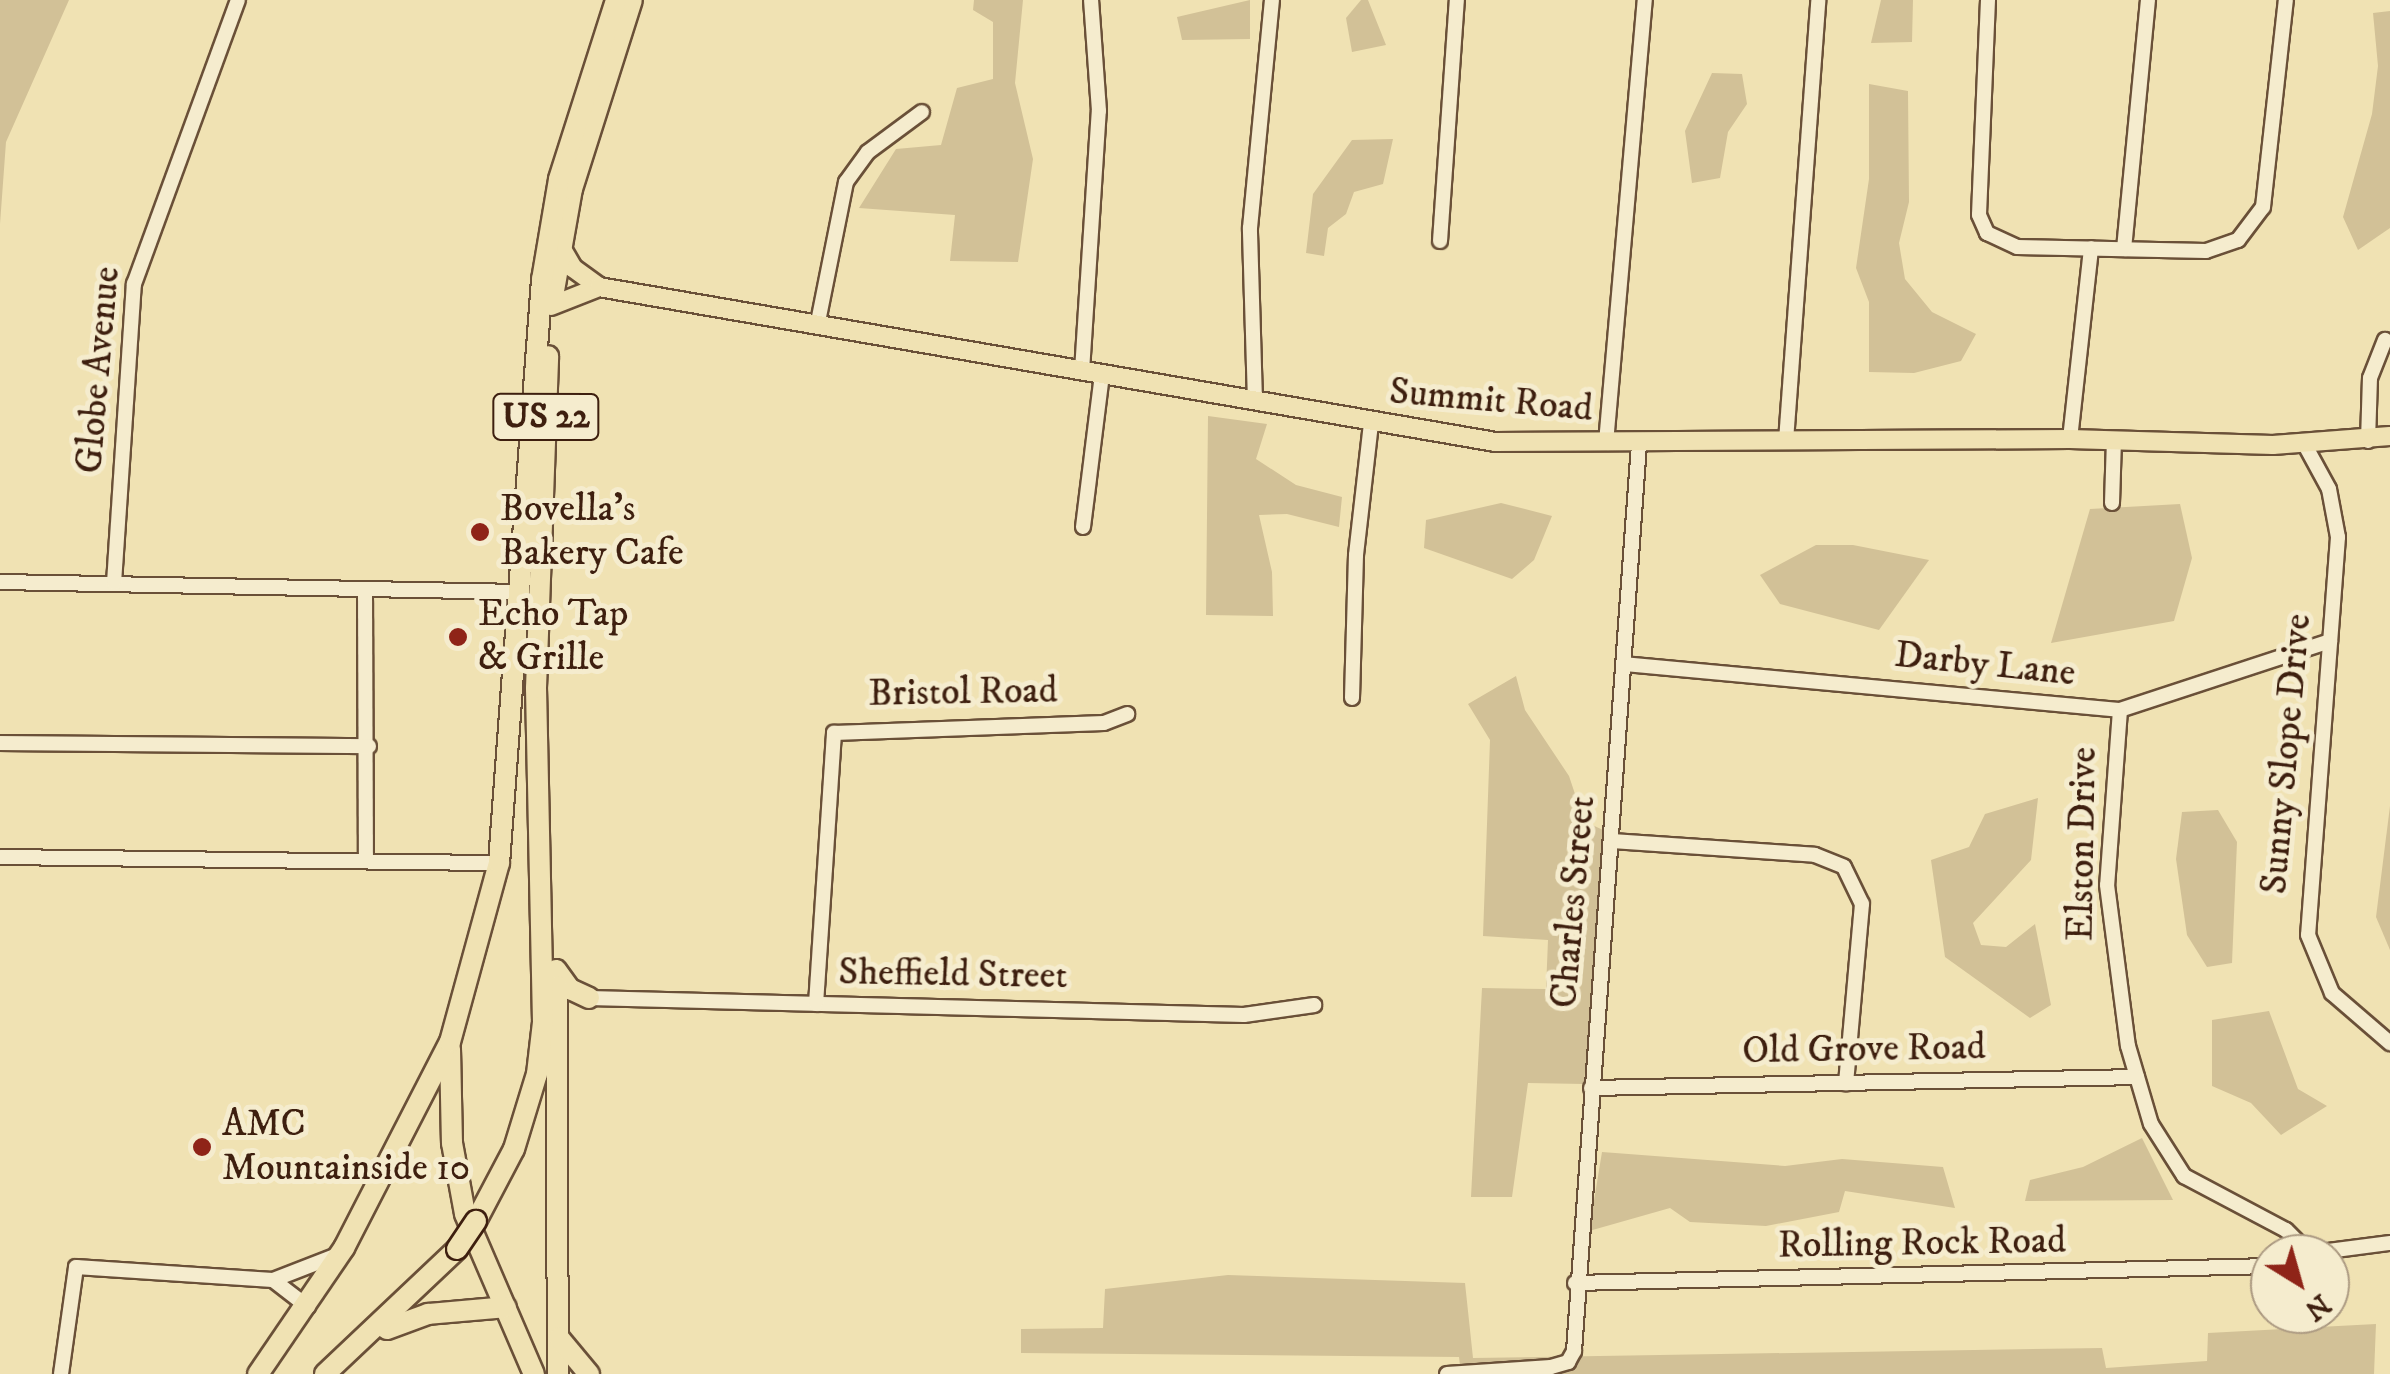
<!DOCTYPE html>
<html>
<head>
<meta charset="utf-8">
<style>
	body { margin:0 }
	#map { position:relative; width:2390px; height:1374px; overflow:hidden; background:#f0e2b3; font-family:"IM FELL DW Pica",serif }
	div>[style] { position:absolute }
	[style*='--x'] { left:calc(var(--x)*1px); top:calc(var(--y)*1px); width:calc(var(--w)*1px); rotate:calc(var(--a)*1deg) }
	.green>* { inset:0; background:#d2c197 }
	.roads { filter:drop-shadow(2px 0 #6a5038) drop-shadow(-2px 0 #6a5038) drop-shadow(0 2px #6a5038) drop-shadow(0 -2px #6a5038) }
	.minor>* { height:14px; margin:-7px; padding:0 7px; transform-origin:7px; border-radius:7px; background:#f5ecce }
	.major>* { height:18px; margin:-9px; padding:0 9px; transform-origin:9px; border-radius:9px; background:#f0e2b3 }
	.highway>* { height:20px; margin:-10px; padding:0 10px; transform-origin:10px; border-radius:10px; background:#f0e2b3 }
	.bridges { filter:drop-shadow(2px 0 #3e1f0f) drop-shadow(-2px 0 #3e1f0f) drop-shadow(0 2px #3e1f0f) drop-shadow(0 -2px #3e1f0f) }
	.highway-bridge>* { height:20px; margin:-10px; padding:0 10px; transform-origin:10px; border-radius:10px; background:#f0e2b3 }
	.dots>* { width:28px; height:28px; translate:-50% -50%; box-sizing:border-box; border:5px solid #f5ecce; border-radius:50% }
	span { translate:-50% -50%; white-space:nowrap; text-align:center; line-height:1.15; -webkit-text-stroke:10px #f5ecce; paint-order:stroke }
	.shield-label span { padding:2px 8px; background:#f5ecce; border:2px solid; border-radius:8px; -webkit-text-stroke-width:0 }
	.shield-label { font-size:35px; color:#3e1f0f; font-weight:700 }
	.street-label { font-size:38px; color:#3e1f0f }
	.poi-label { font-size:38px; color:#3e1f0f }
	.left { translate:0 -50%; text-align:left }
	.north { position:absolute; left:2250px; top:1234px; width:100px; height:100px; box-sizing:border-box; background:#f5ecce; border:2px solid #ac9a82; border-radius:50%; rotate:143deg; font-size:28px; font-weight:700; line-height:40px; text-align:center; color:#3e1f0f }
	.north::after { content:''; display:block; margin:auto; width:35px; height:45px; background:#8f2418; clip-path:polygon(50% 0,100% 100%,50% 72%,0 100%) }
</style>
</head>
<body>
<div id="map">
	<div class="green">
		<i style="clip-path:polygon(0 0,69px 0,6px 142px,0 224px)"></i>
		<i style="clip-path:polygon(974px 0,1023px 0,1015px 83px,1033px 159px,1018px 262px,950px 261px,955px 215px,859px 208px,896px 149px,941px 145px,957px 88px,993px 79px,993px 22px,973px 10px)"></i>
		<i style="clip-path:polygon(1250px 0,1250px 39px,1182px 40px,1177px 17px)"></i>
		<i style="clip-path:polygon(1361px 0,1368px 0,1386px 45px,1352px 52px,1346px 18px)"></i>
		<i style="clip-path:polygon(1881px 0,1913px 0,1912px 42px,1871px 43px)"></i>
		<i style="clip-path:polygon(2390px 11px,2390px 228px,2358px 250px,2343px 217px,2372px 114px,2378px 66px,2373px 13px)"></i>
		<i style="clip-path:polygon(1712px 73px,1742px 74px,1747px 104px,1728px 132px,1720px 178px,1692px 183px,1685px 131px)"></i>
		<i style="clip-path:polygon(1869px 84px,1908px 91px,1909px 202px,1899px 243px,1905px 279px,1932px 312px,1976px 334px,1961px 361px,1914px 373px,1869px 372px,1869px 302px,1856px 268px,1869px 179px)"></i>
		<i style="clip-path:polygon(1393px 139px,1383px 184px,1354px 192px,1346px 214px,1328px 228px,1324px 256px,1306px 253px,1313px 194px,1352px 140px)"></i>
		<i style="clip-path:polygon(1208px 416px,1267px 424px,1256px 459px,1296px 485px,1342px 497px,1339px 527px,1287px 514px,1259px 515px,1272px 572px,1273px 616px,1206px 615px)"></i>
		<i style="clip-path:polygon(1501px 503px,1552px 516px,1534px 560px,1512px 579px,1424px 548px,1426px 520px)"></i>
		<i style="clip-path:polygon(2180px 504px,2192px 558px,2174px 621px,2051px 643px,2090px 509px)"></i>
		<i style="clip-path:polygon(1816px 545px,1853px 545px,1929px 560px,1879px 630px,1780px 604px,1760px 575px)"></i>
		<i style="clip-path:polygon(1516px 676px,1525px 710px,1569px 776px,1584px 821px,1605px 831px,1584px 1084px,1528px 1083px,1512px 1197px,1471px 1197px,1482px 988px,1546px 989px,1548px 940px,1483px 936px,1490px 740px,1468px 704px)"></i>
		<i style="clip-path:polygon(2038px 798px,2031px 860px,1973px 923px,1981px 945px,2006px 947px,2035px 924px,2051px 1005px,2030px 1018px,1945px 957px,1931px 860px,1969px 847px,1985px 814px)"></i>
		<i style="clip-path:polygon(2390px 806px,2390px 950px,2376px 917px)"></i>
		<i style="clip-path:polygon(2218px 810px,2237px 842px,2232px 963px,2207px 967px,2187px 935px,2176px 859px,2182px 812px)"></i>
		<i style="clip-path:polygon(2269px 1011px,2298px 1089px,2327px 1106px,2281px 1135px,2251px 1103px,2212px 1086px,2212px 1020px)"></i>
		<i style="clip-path:polygon(2142px 1138px,2173px 1200px,2025px 1201px,2030px 1180px,2083px 1167px)"></i>
		<i style="clip-path:polygon(1602px 1152px,1785px 1166px,1842px 1159px,1943px 1167px,1955px 1208px,1845px 1191px,1839px 1212px,1766px 1226px,1690px 1222px,1670px 1208px,1589px 1231px)"></i>
		<i style="clip-path:polygon(1228px 1275px,1465px 1283px,1473px 1358px,2102px 1348px,2106px 1368px,2207px 1361px,2208px 1333px,2376px 1324px,2374px 1374px,1461px 1374px,1459px 1357px,1021px 1353px,1021px 1329px,1103px 1328px,1105px 1289px)"></i>
	</div>
	<div class="roads">
		<div class="minor">
			<i style="--x:1988;--y:0;--w:215;--a:92.4"></i>
			<i style="--x:1979;--y:215;--w:20;--a:66"></i>
			<i style="--x:1987;--y:233;--w:33;--a:25"></i>
			<i style="--x:2017;--y:247;--w:189;--a:1.2"></i>
			<i style="--x:2206;--y:251;--w:34;--a:-19"></i>
			<i style="--x:2238;--y:240;--w:41;--a:-52.9"></i>
			<i style="--x:2263;--y:207;--w:208;--a:-83.7"></i>
			<i style="--x:1440;--y:241;--w:242;--a:-86"></i>
			<i style="--x:2124;--y:249;--w:250;--a:-84.5"></i>
			<i style="--x:818;--y:322;--w:143;--a:-78.7"></i>
			<i style="--x:846;--y:182;--w:37;--a:-54"></i>
			<i style="--x:868;--y:152;--w:67;--a:-36.5"></i>
			<i style="--x:1082;--y:371;--w:261;--a:-86.3"></i>
			<i style="--x:1099;--y:111;--w:111;--a:-94.1"></i>
			<i style="--x:1255;--y:401;--w:173;--a:-91.7"></i>
			<i style="--x:1250;--y:228;--w:229;--a:-84.5"></i>
			<i style="--x:2070;--y:439;--w:192;--a:-83.7"></i>
			<i style="--x:1786;--y:441;--w:442;--a:-85.8"></i>
			<i style="--x:2368;--y:441;--w:63;--a:-88.2"></i>
			<i style="--x:2370;--y:378;--w:41;--a:-68.5"></i>
			<i style="--x:1606;--y:443;--w:445;--a:-85"></i>
			<i style="--x:2305;--y:445;--w:50;--a:61.4"></i>
			<i style="--x:2329;--y:489;--w:49;--a:79.4"></i>
			<i style="--x:2338;--y:537;--w:399;--a:94.3"></i>
			<i style="--x:2308;--y:935;--w:63;--a:67.5"></i>
			<i style="--x:2332;--y:993;--w:77;--a:40.8"></i>
			<i style="--x:2112;--y:503;--w:63;--a:-88.2"></i>
			<i style="--x:1083;--y:527;--w:153;--a:-82.9"></i>
			<i style="--x:0;--y:582;--w:521;--a:1.1"></i>
			<i style="--x:114;--y:583;--w:300;--a:-86.2"></i>
			<i style="--x:134;--y:284;--w:302;--a:-69.9"></i>
			<i style="--x:365;--y:591;--w:268;--a:89.8"></i>
			<i style="--x:1624;--y:664;--w:498;--a:5.3"></i>
			<i style="--x:2120;--y:710;--w:221;--a:-18.2"></i>
			<i style="--x:1352;--y:698;--w:143;--a:-88.4"></i>
			<i style="--x:1356;--y:555;--w:132;--a:-83.5"></i>
			<i style="--x:2120;--y:710;--w:175;--a:94.2"></i>
			<i style="--x:2107;--y:885;--w:162;--a:82.6"></i>
			<i style="--x:2128;--y:1046;--w:81;--a:73.6"></i>
			<i style="--x:2151;--y:1124;--w:62;--a:57.6"></i>
			<i style="--x:2184;--y:1176;--w:115;--a:27.9"></i>
			<i style="--x:2286;--y:1230;--w:33;--a:45"></i>
			<i style="--x:0;--y:743;--w:369;--a:0.5"></i>
			<i style="--x:1612;--y:841;--w:203;--a:3.9"></i>
			<i style="--x:1815;--y:855;--w:31;--a:22"></i>
			<i style="--x:1844;--y:867;--w:41;--a:64.1"></i>
			<i style="--x:1862;--y:904;--w:180;--a:95.1"></i>
			<i style="--x:0;--y:857;--w:499;--a:0.7"></i>
			<i style="--x:589;--y:998;--w:655;--a:1.49"></i>
			<i style="--x:1244;--y:1015;--w:71;--a:-8.1"></i>
			<i style="--x:816;--y:1004;--w:272;--a:-86.2"></i>
			<i style="--x:834;--y:733;--w:270;--a:-2.1"></i>
			<i style="--x:1104;--y:723;--w:25;--a:-21"></i>
			<i style="--x:1591;--y:1088;--w:546;--a:-1.15"></i>
			<i style="--x:2305;--y:1254;--w:86;--a:-7.4"></i>
			<i style="--x:273;--y:1280;--w:44;--a:37.6"></i>
			<i style="--x:1575;--y:1283;--w:695;--a:-1.4"></i>
			<i style="--x:61;--y:1374;--w:108;--a:-82"></i>
			<i style="--x:76;--y:1267;--w:197;--a:3.8"></i>
			<i style="--x:273;--y:1280;--w:69;--a:-21.3"></i>
			<i style="--x:1447;--y:1374;--w:104;--a:-3.9"></i>
			<i style="--x:1551;--y:1367;--w:18;--a:-16"></i>
			<i style="--x:1568;--y:1362;--w:13;--a:-61"></i>
			<i style="--x:1574;--y:1351;--w:908;--a:-85.9"></i>
		</div>
		<div class="major">
			<i style="--x:562;--y:249;--w:22;--a:60"></i>
			<i style="--x:573;--y:268;--w:32;--a:36"></i>
			<i style="--x:551;--y:306;--w:52;--a:-21.6"></i>
			<i style="--x:599;--y:287;--w:909;--a:9.81"></i>
			<i style="--x:1495;--y:442;--w:575;--a:-0.3"></i>
			<i style="--x:2070;--y:439;--w:203;--a:1.7"></i>
			<i style="--x:2273;--y:445;--w:117;--a:-4.4"></i>
		</div>
		<div class="highway">
			<i style="--x:552;--y:302;--w:115;--a:-80"></i>
			<i style="--x:572;--y:189;--w:198;--a:-72.4"></i>
			<i style="--x:556;--y:970;--w:24;--a:54"></i>
			<i style="--x:570;--y:989;--w:21;--a:25"></i>
			<i style="--x:557;--y:986;--w:388;--a:89.9"></i>
			<i style="--x:450;--y:1049;--w:94;--a:88.8"></i>
			<i style="--x:452;--y:1143;--w:72;--a:79.6"></i>
			<i style="--x:465;--y:1214;--w:174;--a:66.7"></i>
			<i style="--x:476;--y:1221;--w:81;--a:-62.2"></i>
			<i style="--x:514;--y:1149;--w:78;--a:-73"></i>
			<i style="--x:537;--y:1074;--w:52;--a:-83.4"></i>
			<i style="--x:543;--y:1022;--w:334;--a:-91.2"></i>
			<i style="--x:536;--y:688;--w:332;--a:-87.9"></i>
			<i style="--x:387;--y:1329;--w:44;--a:-20.1"></i>
			<i style="--x:428;--y:1314;--w:78;--a:-5.1"></i>
			<i style="--x:559;--y:1338;--w:47;--a:50.2"></i>
			<i style="--x:258;--y:1374;--w:153;--a:-55.7"></i>
			<i style="--x:344;--y:1248;--w:232;--a:-62.8"></i>
			<i style="--x:450;--y:1042;--w:186;--a:-74.7"></i>
			<i style="--x:499;--y:863;--w:585;--a:-85.78"></i>
			<i style="--x:542;--y:280;--w:102;--a:-80.4"></i>
			<i style="--x:559;--y:179;--w:188;--a:-72.3"></i>
			<i style="--x:325;--y:1374;--w:182;--a:-43.4"></i>
		</div>
	</div>
	<div class="bridges">
		<div class="highway-bridge">
			<i style="--x:457;--y:1249;--w:34;--a:-56"></i>
		</div>
	</div>
	<div class="dots">
		<i style="left:480px;top:532px;background:#8f2418"></i>
		<i style="left:458px;top:637px;background:#8f2418"></i>
		<i style="left:202px;top:1147px;background:#8f2418"></i>
	</div>
	<div class="shield-label">
		<span style="left:546px;top:417px">US 22</span>
	</div>
	<div class="street-label">
		<span style="left:99px;top:370px;rotate:-85deg">Globe Avenue</span>
		<span style="left:1491px;top:401px;rotate:5deg">Summit Road</span>
		<span style="left:1985px;top:665px;rotate:6deg">Darby Lane</span>
		<span style="left:963px;top:693px;rotate:-1deg">Bristol Road</span>
		<span style="left:2287px;top:754px;rotate:-85deg">Sunny Slope Drive</span>
		<span style="left:2083px;top:844px;rotate:-89deg">Elston Drive</span>
		<span style="left:1574px;top:902px;rotate:-85deg">Charles Street</span>
		<span style="left:953px;top:975px;rotate:1deg">Sheffield Street</span>
		<span style="left:1864px;top:1050px;rotate:-1deg">Old Grove Road</span>
		<span style="left:1922px;top:1244px;rotate:-1deg">Rolling Rock Road</span>
	</div>
	<div class="poi-label">
		<span class="left" style="left:500px;top:532px">Bovella's<br>Bakery Cafe</span>
		<span class="left" style="left:478px;top:637px">Echo Tap<br>&amp; Grille</span>
		<span class="left" style="left:222px;top:1147px">AMC<br>Mountainside 10</span>
	</div>
	<div class="north">N</div>
</div>
</body>
</html>
